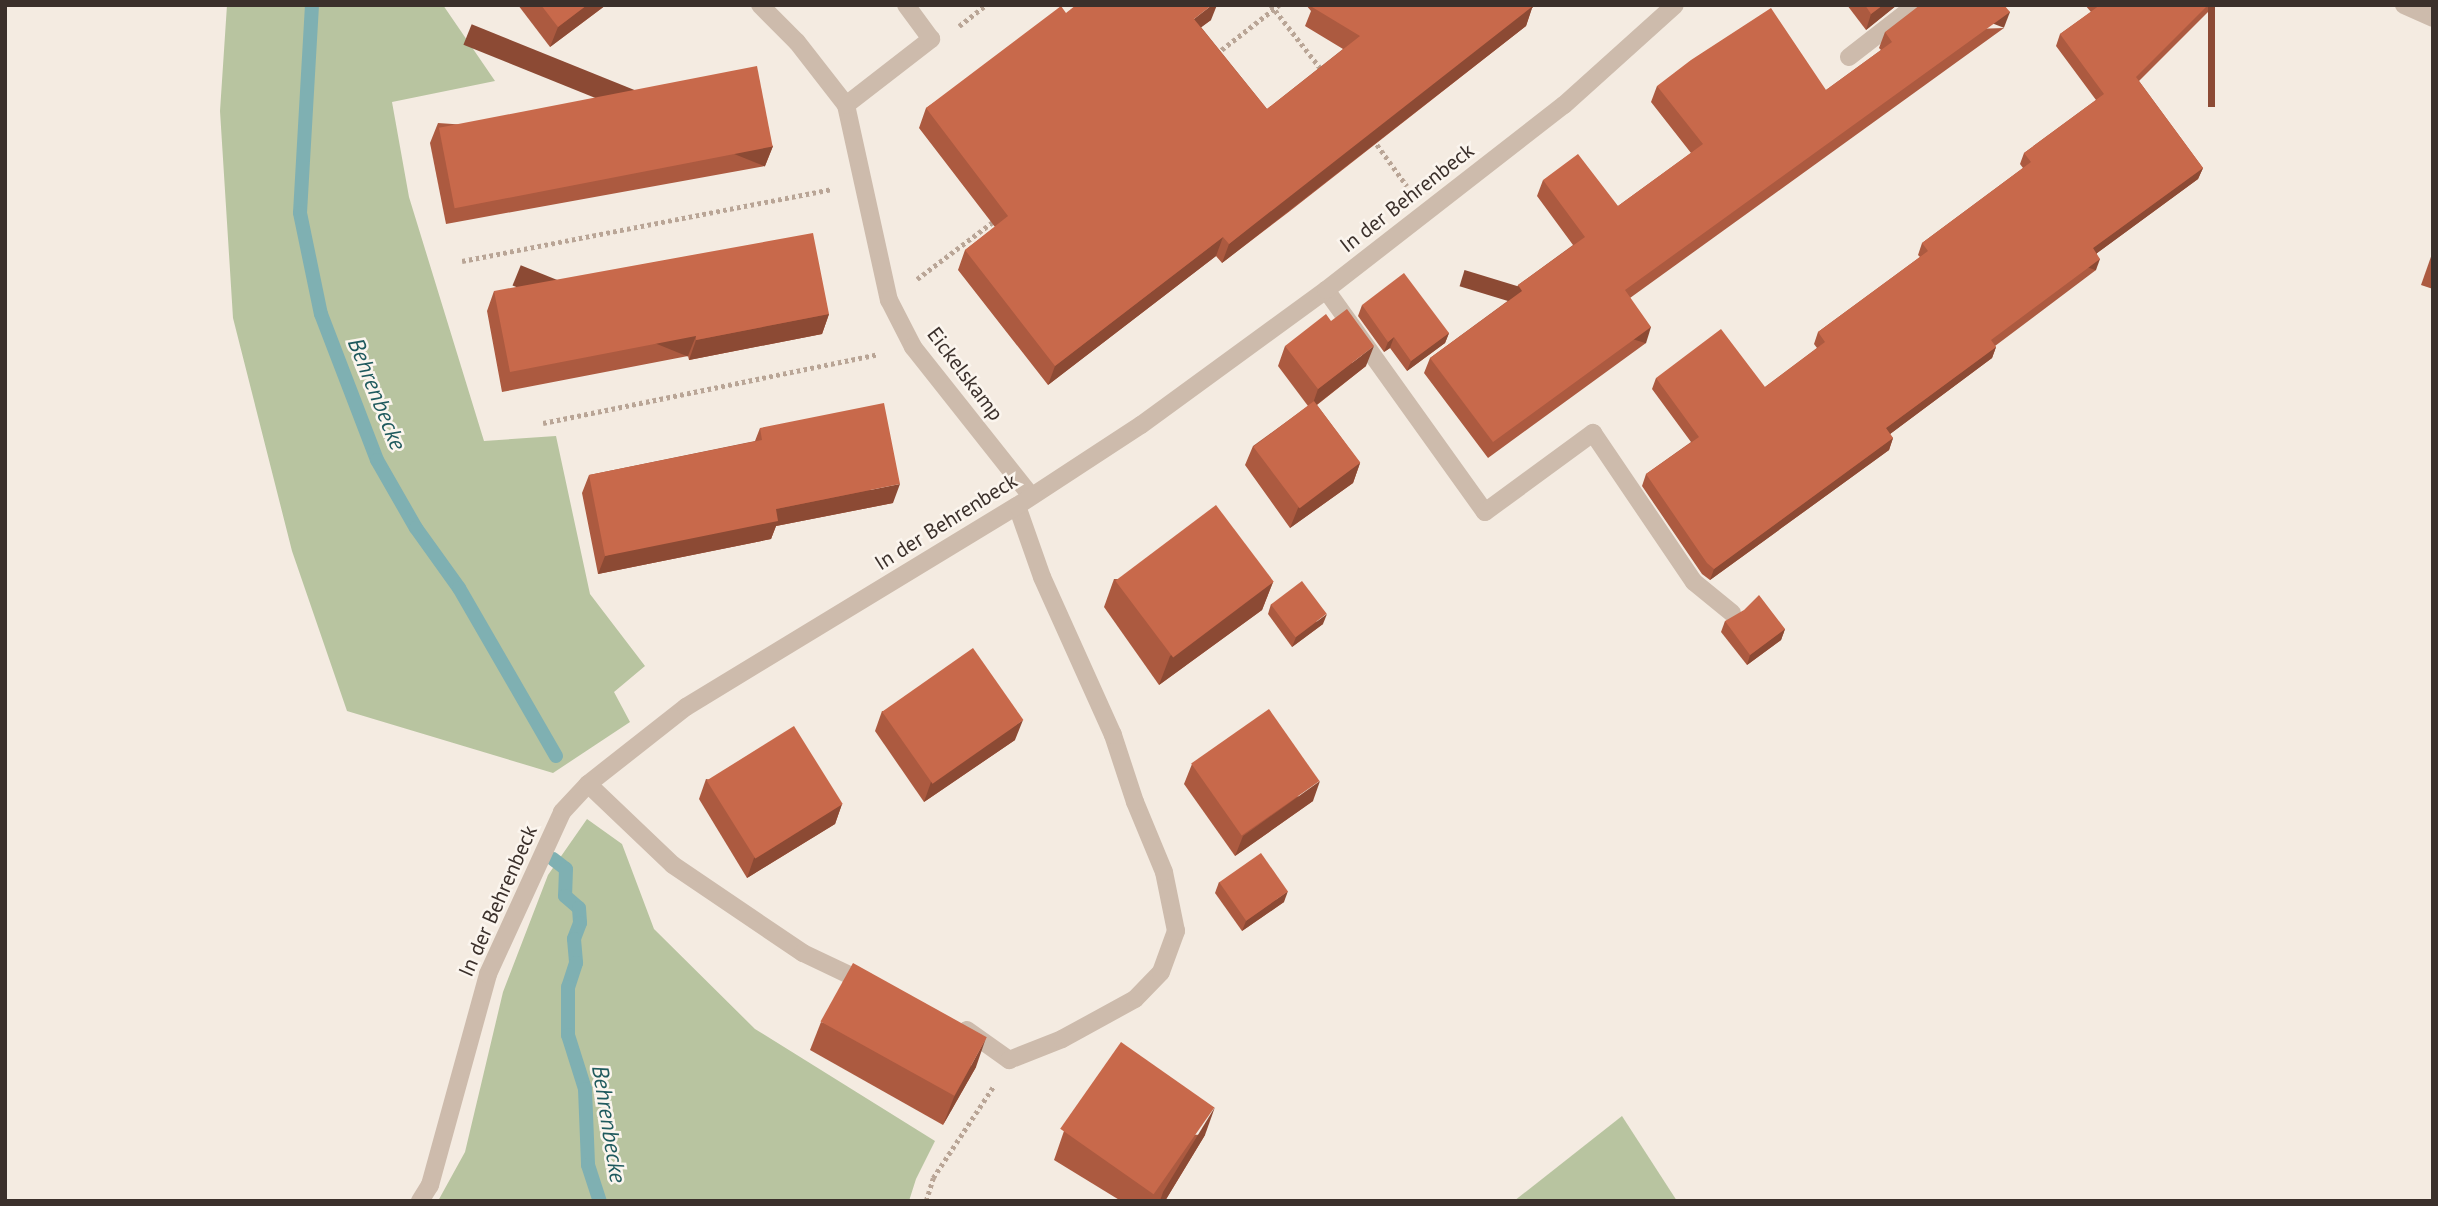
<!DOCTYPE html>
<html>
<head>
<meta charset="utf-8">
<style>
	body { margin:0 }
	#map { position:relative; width:2438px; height:1206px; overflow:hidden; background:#f4ebe1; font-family:"PT Sans",sans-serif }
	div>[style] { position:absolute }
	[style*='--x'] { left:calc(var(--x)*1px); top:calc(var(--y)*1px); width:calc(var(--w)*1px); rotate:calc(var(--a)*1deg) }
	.green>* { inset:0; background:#b8c4a0 }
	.stream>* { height:14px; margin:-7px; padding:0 7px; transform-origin:7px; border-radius:7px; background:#7fb0b2 }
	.path>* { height:4.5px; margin-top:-2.25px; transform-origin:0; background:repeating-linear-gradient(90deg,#b9a596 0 3.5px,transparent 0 7px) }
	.minor>* { height:18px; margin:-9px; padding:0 9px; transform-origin:9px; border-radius:9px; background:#cdbbac }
	.wall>* { inset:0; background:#ac5a40 }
	.shaded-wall>* { inset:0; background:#8c4a34; transform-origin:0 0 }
	.building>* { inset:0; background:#c8694b; transform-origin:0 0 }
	span { translate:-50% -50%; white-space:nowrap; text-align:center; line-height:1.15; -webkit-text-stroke:5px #fbf5ee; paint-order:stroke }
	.street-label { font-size:21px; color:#3b302b }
	.water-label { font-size:23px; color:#1f5a5e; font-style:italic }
	.frame { position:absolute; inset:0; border:7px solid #3b302b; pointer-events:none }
</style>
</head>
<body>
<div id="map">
	<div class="green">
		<i style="clip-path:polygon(227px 5px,443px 5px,495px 81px,392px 102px,409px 197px,484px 441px,556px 436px,590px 594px,645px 666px,614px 692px,630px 722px,553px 773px,347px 711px,292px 551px,233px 318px,220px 111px)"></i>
		<i style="clip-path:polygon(587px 819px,622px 844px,654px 929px,755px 1029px,935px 1141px,916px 1179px,909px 1201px,438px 1201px,465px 1152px,503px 992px,548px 875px)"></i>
		<i style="clip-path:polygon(1622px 1116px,1677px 1201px,1514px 1201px)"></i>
	</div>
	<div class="stream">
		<i style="--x:312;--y:5;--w:208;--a:93.3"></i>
		<i style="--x:300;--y:213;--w:103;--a:78.3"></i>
		<i style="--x:321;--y:314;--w:156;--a:69"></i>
		<i style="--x:377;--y:460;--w:78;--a:60.2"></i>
		<i style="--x:416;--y:528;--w:74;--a:54.4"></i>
		<i style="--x:459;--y:588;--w:194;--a:60"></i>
		<i style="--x:553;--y:859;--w:16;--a:38"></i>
		<i style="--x:566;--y:869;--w:27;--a:92"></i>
		<i style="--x:565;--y:896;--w:18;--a:41"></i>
		<i style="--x:579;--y:908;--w:15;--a:86"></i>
		<i style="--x:580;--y:923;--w:17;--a:111"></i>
		<i style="--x:574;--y:939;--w:24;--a:85"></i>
		<i style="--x:576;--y:963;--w:25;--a:108"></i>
		<i style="--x:568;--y:987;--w:48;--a:90"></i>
		<i style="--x:568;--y:1035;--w:57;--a:72.5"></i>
		<i style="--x:585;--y:1089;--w:76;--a:87.7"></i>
		<i style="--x:588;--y:1165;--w:38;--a:72"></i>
	</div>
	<div class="path">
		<i style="--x:1271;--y:5;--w:83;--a:51.9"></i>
		<i style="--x:959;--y:26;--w:34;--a:-38"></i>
		<i style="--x:1216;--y:54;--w:80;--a:-37.9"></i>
		<i style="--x:1373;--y:139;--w:58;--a:54.1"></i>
		<i style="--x:462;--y:261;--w:376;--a:-11"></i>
		<i style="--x:917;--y:279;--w:96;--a:-37"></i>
		<i style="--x:543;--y:423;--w:342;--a:-11.6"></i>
		<i style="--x:926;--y:1201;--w:24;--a:-73"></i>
		<i style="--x:933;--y:1178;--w:109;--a:-56.6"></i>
	</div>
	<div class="minor">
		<i style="--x:760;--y:5;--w:52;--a:45"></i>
		<i style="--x:797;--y:42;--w:80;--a:52.1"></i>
		<i style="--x:846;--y:105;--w:200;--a:77.6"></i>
		<i style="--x:889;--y:300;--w:53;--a:62.9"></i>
		<i style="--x:913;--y:347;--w:190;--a:51.6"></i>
		<i style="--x:2404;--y:5;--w:32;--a:24"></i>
		<i style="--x:1849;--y:57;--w:85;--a:-37.8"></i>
		<i style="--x:846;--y:105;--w:108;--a:-37.8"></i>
		<i style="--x:931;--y:39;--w:42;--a:-126.3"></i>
		<i style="--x:1326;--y:290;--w:273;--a:54.4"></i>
		<i style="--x:1485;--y:512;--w:134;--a:-36.2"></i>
		<i style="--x:1593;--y:433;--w:180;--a:55.9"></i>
		<i style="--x:1694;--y:582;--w:49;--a:39.2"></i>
		<i style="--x:588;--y:784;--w:117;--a:43.6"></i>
		<i style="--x:673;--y:865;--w:157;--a:34.1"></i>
		<i style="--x:803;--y:953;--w:72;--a:25.5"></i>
		<i style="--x:967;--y:1030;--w:52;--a:35.5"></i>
		<i style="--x:1009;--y:1060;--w:57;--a:-21.6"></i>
		<i style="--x:1062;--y:1039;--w:83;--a:-28.7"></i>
		<i style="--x:1135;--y:999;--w:37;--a:-46"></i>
		<i style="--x:1161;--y:972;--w:44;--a:-69.9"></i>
		<i style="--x:1176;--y:931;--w:60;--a:-101.5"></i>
		<i style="--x:1164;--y:872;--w:76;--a:-112.5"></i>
		<i style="--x:1135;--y:802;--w:71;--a:-108.2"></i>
		<i style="--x:1113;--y:735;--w:173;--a:-114.2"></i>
		<i style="--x:1042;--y:577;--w:75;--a:-109.4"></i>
		<i style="--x:420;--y:1201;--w:19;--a:-58"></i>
		<i style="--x:430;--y:1185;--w:219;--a:-74.6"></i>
		<i style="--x:488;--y:974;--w:178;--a:-65.4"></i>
		<i style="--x:562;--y:812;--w:38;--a:-47"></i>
		<i style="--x:588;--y:784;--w:125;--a:-38.2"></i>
		<i style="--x:686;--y:707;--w:387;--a:-31.3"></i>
		<i style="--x:1017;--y:506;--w:148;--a:-33.2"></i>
		<i style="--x:1141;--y:425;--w:229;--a:-36.1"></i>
		<i style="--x:1326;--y:290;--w:301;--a:-37.9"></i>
		<i style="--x:1564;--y:105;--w:149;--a:-42"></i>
	</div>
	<div class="wall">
		<i style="clip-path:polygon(518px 5px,606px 5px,550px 47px)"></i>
		<i style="clip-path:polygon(1306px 5px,1535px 5px,1532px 8px,1526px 26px,1290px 211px,1222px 263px,1216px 256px,1048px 385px,958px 270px,965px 250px,995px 227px,919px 128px,926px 108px,1066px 13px,1211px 20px,1201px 27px,1267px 109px,1343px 49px,1305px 26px,1311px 11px)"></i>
		<i style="clip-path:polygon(1847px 5px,1897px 5px,1866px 30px)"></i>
		<i style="clip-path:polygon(2085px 5px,2215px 5px,2139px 81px,2203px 168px,2198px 179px,2097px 253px,2096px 270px,1995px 346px,1996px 347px,1992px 358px,1890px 434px,1893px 438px,1889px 450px,1710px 580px,1702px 574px,1642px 486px,1646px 474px,1691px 442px,1652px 389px,1656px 378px,1765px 387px,1817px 348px,1814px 344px,1818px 332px,1920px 257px,1918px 255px,1922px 243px,2023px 168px,2020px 164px,2024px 153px,2096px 100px,2056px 46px,2060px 34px,2091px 12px)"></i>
		<i style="clip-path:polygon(2004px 28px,1630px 298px,1646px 343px,1488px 458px,1424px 373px,1430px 358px,1513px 297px,1518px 285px,1573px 245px,1537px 196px,1543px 180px,1618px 206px,1691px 153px,1651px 102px,1657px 86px,1826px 90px,1881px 50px,1879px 48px,1885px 32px)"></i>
		<i style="clip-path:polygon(438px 123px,773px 146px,765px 166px,446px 224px,430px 143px)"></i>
		<i style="clip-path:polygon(2433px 251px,2433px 289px,2421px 285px)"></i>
		<i style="clip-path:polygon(494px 291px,829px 314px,822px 334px,689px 360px,688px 356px,502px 392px,487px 311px)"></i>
		<i style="clip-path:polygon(1362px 305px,1449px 333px,1445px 343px,1407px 371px,1390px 348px,1384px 352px,1358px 316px)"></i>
		<i style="clip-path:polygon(1285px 346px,1366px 366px,1317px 405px,1360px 463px,1353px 483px,1290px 528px,1245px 465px,1253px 446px,1308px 406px,1278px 366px)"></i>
		<i style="clip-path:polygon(760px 428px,893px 503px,776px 526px,771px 539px,598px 574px,582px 493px,589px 475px,755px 441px)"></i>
		<i style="clip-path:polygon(1114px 579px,1273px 582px,1262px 610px,1159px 685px,1104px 607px)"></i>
		<i style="clip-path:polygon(1271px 604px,1323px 624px,1292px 647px,1268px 614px)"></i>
		<i style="clip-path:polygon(1725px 621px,1785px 629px,1781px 640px,1747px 665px,1721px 632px)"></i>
		<i style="clip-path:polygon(882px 711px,1015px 740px,924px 802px,875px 731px)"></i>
		<i style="clip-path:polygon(1192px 764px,1313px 801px,1235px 856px,1184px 784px)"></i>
		<i style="clip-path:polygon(706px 779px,842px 804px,835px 824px,747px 878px,699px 799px)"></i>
		<i style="clip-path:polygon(1219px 882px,1284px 902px,1242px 931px,1215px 893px)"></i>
		<i style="clip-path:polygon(821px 1022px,976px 1067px,943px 1125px,810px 1050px)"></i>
		<i style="clip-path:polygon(1064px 1131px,1205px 1135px,1165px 1201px,1121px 1201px,1054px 1160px)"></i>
	</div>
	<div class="shaded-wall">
		<i style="clip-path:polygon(587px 5px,606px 5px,550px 47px,558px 27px)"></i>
		<i style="clip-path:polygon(1212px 5px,1217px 5px,1211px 20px,1187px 38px,1194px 19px)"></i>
		<i style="clip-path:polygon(1524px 5px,1535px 5px,1532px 8px,1526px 26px,1222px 263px,1229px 244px)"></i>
		<i style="clip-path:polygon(1883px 5px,1897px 5px,1866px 30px,1871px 14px)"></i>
		<i style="left:2208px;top:5px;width:7px;height:102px"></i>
		<i style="left:2010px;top:12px;width:17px;height:475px;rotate:111deg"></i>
		<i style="left:773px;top:146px;width:22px;height:325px;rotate:112deg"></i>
		<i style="clip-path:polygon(2203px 168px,2198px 179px,2089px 259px,2093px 248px)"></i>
		<i style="clip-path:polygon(1223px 237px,1216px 256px,1048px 385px,1055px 366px)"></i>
		<i style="left:2100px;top:259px;width:12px;height:136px;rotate:110deg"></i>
		<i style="clip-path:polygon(829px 314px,822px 334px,689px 360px,696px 340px)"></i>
		<i style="left:1651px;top:327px;width:17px;height:195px;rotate:107deg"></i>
		<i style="clip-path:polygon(1449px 333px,1445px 343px,1407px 371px,1411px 361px)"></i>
		<i style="left:696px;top:336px;width:22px;height:189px;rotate:112deg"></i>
		<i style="clip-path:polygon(1394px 337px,1390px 348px,1384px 352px,1388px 342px)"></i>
		<i style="clip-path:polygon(1374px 346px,1366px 366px,1311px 409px,1318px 389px)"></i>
		<i style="clip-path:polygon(1996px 347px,1992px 358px,1882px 440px,1886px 428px)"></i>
		<i style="clip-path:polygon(1893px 438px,1889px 450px,1710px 580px,1714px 569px)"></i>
		<i style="clip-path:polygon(1360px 463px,1353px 483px,1290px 528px,1298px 508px)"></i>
		<i style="clip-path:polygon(900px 484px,893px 503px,776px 526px,771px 539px,598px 574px,605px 556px,776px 509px)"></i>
		<i style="clip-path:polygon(1273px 582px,1262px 610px,1159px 685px,1170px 656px)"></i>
		<i style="clip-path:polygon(1327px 614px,1323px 624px,1292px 647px,1296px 637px)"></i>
		<i style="clip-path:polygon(1785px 629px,1781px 640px,1747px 665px,1750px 655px)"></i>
		<i style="clip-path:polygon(1023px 720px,1015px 740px,924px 802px,931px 782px)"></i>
		<i style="clip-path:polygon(1320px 781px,1313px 801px,1235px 856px,1243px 836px)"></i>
		<i style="clip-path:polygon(842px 804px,835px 824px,747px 878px,754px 858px)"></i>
		<i style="clip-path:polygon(1288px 891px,1284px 902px,1242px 931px,1246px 921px)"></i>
		<i style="clip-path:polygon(986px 1038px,976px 1067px,943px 1125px,954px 1097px)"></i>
		<i style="clip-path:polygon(1215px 1107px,1205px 1135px,1165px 1201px,1160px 1201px,1163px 1192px)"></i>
	</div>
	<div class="building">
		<i style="clip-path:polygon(541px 5px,587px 5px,558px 27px)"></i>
		<i style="clip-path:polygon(1076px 5px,1212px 5px,1194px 19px,1267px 109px,1360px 36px,1312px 7px,1313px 5px,1532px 5px,1533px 6px,1229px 244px,1223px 237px,1055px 366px,965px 250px,1008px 216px,926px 108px,1061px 6px,1066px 13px)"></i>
		<i style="clip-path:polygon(1865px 5px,1883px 5px,1871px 14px)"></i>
		<i style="clip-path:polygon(1920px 5px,2004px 5px,2010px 12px,1625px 290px,1651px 327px,1493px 442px,1430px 358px,1522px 291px,1518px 285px,1585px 237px,1543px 180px,1578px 154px,1618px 206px,1703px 144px,1657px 86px,1691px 60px,1771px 8px,1826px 90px,1892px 42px,1885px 32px)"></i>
		<i style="clip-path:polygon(2100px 5px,2208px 5px,2136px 77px,2203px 168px,2093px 248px,2100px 259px,1991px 340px,1996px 347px,1886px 428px,1893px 438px,1714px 569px,1707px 563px,1646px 474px,1699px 437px,1656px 378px,1721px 329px,1765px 387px,1825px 342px,1818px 332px,1928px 251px,1922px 243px,2031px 162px,2024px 153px,2104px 94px,2060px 34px)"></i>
		<i style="left:757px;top:66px;width:82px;height:324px;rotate:79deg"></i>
		<i style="clip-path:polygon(813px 233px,829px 314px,696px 340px,696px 336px,510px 372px,494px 291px)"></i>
		<i style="clip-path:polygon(1404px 273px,1449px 333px,1411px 361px,1394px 337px,1388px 342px,1362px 305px)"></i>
		<i style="clip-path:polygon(1347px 309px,1374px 346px,1318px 389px,1285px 346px,1326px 314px,1331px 321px)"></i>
		<i style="left:1314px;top:401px;width:77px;height:76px;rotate:53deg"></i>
		<i style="clip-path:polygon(884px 403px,900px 484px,776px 509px,778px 521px,605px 556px,589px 475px,762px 440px,760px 428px)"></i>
		<i style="left:1216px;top:505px;width:96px;height:126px;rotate:53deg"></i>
		<i style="left:1302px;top:581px;width:41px;height:39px;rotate:53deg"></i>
		<i style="clip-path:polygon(1759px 595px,1785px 629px,1750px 655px,1725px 621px,1744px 610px)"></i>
		<i style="left:973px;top:648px;width:88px;height:111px;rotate:55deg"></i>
		<i style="left:1269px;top:709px;width:88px;height:95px;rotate:55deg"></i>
		<i style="left:794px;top:726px;width:92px;height:103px;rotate:58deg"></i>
		<i style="left:1261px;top:853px;width:47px;height:51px;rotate:55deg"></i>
		<i style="left:853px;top:963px;width:153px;height:67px;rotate:29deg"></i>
		<i style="left:1121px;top:1042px;width:114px;height:106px;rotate:35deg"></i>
	</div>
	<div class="street-label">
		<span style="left:1407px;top:198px;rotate:-38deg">In der Behrenbeck</span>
		<span style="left:965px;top:374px;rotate:53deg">Eickelskamp</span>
		<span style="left:946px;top:522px;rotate:-32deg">In der Behrenbeck</span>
		<span style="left:498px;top:901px;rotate:-66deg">In der Behrenbeck</span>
	</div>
	<div class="water-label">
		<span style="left:377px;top:394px;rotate:68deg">Behrenbecke</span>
		<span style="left:609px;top:1124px;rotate:81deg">Behrenbecke</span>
	</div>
	<div class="frame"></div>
</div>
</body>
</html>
